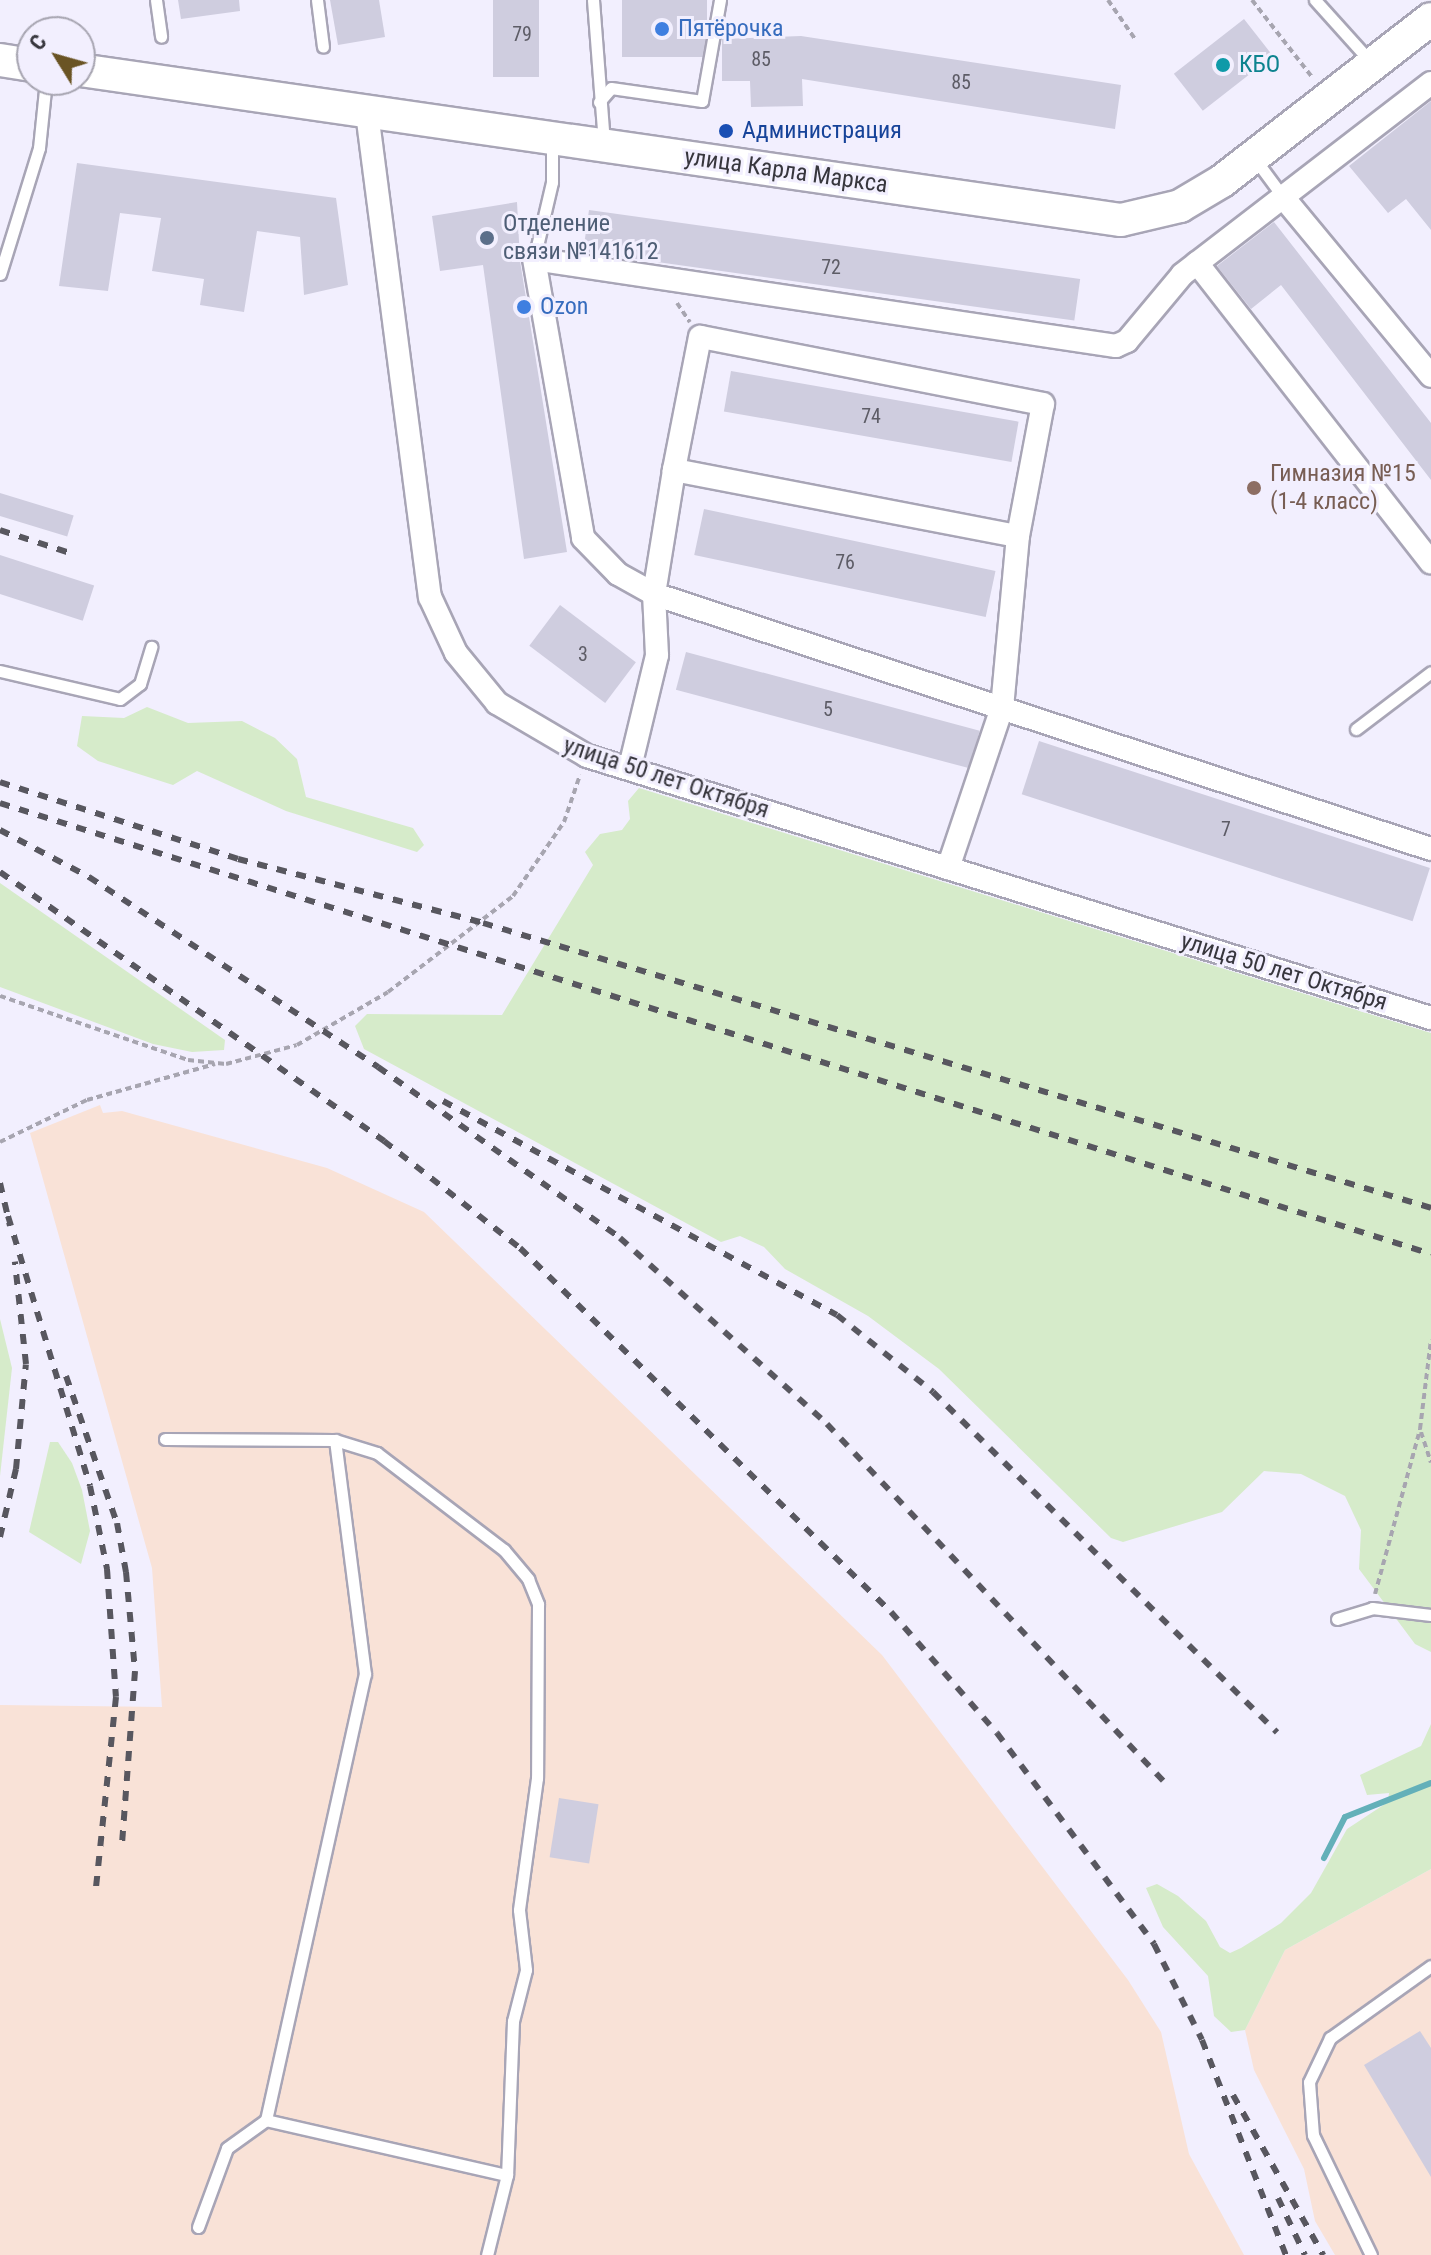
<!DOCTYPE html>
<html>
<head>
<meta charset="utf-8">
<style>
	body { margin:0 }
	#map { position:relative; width:1431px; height:2255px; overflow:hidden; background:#f2effe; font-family:"Roboto Condensed",sans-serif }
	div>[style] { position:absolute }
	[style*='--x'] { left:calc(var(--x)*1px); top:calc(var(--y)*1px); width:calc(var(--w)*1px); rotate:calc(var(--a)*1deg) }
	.industrial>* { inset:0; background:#f9e2d7 }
	.green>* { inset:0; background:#d6ebca }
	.stream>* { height:6px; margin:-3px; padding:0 3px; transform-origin:3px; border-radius:3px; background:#63b0b9 }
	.building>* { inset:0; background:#cfcddf; transform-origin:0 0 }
	.path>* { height:4px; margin-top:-2px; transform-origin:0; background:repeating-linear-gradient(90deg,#a7a5b0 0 6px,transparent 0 10px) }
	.roads { filter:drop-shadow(2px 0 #a8a5b6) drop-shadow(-2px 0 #a8a5b6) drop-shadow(0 2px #a8a5b6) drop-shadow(0 -2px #a8a5b6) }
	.lane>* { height:11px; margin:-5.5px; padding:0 5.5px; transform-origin:5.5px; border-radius:5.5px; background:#fff }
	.street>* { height:22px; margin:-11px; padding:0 11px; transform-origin:11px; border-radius:11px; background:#fff }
	.secondary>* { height:32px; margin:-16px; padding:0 16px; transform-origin:16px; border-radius:16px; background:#fff }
	.rail>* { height:6px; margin-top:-3px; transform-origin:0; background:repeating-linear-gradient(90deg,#58575f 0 10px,transparent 0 20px) }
	.dots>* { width:22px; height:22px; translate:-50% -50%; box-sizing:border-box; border:4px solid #f2effe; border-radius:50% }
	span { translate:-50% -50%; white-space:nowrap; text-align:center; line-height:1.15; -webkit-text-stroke:6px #f2effe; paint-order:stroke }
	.number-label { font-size:20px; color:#5d5c66 }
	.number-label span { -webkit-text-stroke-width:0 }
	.shop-label { font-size:24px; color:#366cbe }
	.left { translate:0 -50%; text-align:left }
	.culture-label { font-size:24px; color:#0d838f }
	.transit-label { font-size:24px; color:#164399 }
	.street-label { font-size:24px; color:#37363d }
	.service-label { font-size:24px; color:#4e5e75 }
	.education-label { font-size:24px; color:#785e54 }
	.north { position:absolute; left:16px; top:16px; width:80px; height:80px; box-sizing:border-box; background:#f2effe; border:2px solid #a7a5b1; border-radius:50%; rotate:307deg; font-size:22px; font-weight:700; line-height:32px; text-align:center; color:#37363d }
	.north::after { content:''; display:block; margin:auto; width:28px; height:36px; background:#6a5424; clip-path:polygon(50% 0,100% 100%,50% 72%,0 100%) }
</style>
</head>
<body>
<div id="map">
	<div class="industrial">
		<i style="clip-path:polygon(100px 1105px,103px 1113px,122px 1111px,327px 1168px,424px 1212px,882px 1655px,1128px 1980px,1161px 2032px,1189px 2154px,1244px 2255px,0 2255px,0 1705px,162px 1707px,152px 1568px,30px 1133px)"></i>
		<i style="clip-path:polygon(1431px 1869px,1431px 2255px,1335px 2255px,1315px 2221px,1304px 2169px,1254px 2070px,1245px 2030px,1285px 1950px)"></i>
	</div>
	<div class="green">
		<i style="clip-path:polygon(147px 707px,188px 723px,242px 721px,275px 738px,297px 759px,306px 797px,413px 828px,424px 845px,417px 852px,286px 811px,197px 771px,173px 785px,98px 761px,77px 746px,82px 716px,124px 718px)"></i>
		<i style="clip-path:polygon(639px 788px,1431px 1033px,1431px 1652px,1415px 1644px,1359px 1569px,1361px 1530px,1345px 1496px,1301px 1474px,1264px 1471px,1222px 1512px,1123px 1542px,1111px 1538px,939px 1369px,868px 1316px,785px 1269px,764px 1247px,740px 1236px,721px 1242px,364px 1049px,355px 1026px,367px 1014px,502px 1015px,593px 865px,585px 852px,600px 834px,622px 830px,630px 819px,628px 801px)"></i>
		<i style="clip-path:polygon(0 883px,225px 1040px,224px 1050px,192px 1052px,153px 1044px,0 987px)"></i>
		<i style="clip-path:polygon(0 1319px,12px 1368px,0 1476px)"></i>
		<i style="clip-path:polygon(50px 1442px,58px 1442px,72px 1463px,82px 1490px,90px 1531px,81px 1564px,29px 1532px)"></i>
		<i style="clip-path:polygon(1431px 1724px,1431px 1869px,1285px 1950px,1245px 2030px,1231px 2032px,1214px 2016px,1208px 1976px,1163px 1927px,1146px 1888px,1157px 1884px,1178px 1896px,1206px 1921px,1220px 1947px,1230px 1953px,1241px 1948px,1281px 1923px,1311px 1893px,1347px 1829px,1388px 1802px,1389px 1793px,1367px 1795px,1360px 1775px,1421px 1746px)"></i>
	</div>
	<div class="stream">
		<i style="--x:1324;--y:1858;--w:46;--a:-62.9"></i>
		<i style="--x:1345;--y:1817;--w:92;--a:-21.6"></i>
	</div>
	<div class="building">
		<i style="clip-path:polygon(178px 0,239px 0,240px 11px,181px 19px)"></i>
		<i style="clip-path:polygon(330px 0,379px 0,385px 37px,338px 45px)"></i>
		<i style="left:493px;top:0;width:46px;height:77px"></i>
		<i style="left:622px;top:0;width:85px;height:57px"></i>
		<i style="left:1244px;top:19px;width:47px;height:89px;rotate:52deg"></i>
		<i style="clip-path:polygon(801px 36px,1121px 85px,1115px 129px,802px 79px,803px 106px,751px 107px,750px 81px,722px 81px,722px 39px)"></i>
		<i style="clip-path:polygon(1431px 101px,1431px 230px,1406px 199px,1388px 213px,1349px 166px)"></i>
		<i style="clip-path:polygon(77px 163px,336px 198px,348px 285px,304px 295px,300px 237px,257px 231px,244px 312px,200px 305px,204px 279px,152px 271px,161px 218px,120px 213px,108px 291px,59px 286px)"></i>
		<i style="clip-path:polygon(517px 202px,520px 261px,567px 552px,524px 559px,483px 265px,440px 271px,432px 216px)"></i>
		<i style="left:589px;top:210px;width:496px;height:42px;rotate:8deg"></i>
		<i style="clip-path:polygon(1274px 222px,1431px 423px,1431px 480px,1281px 285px,1251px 309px,1217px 266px)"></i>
		<i style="left:731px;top:371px;width:292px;height:41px;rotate:10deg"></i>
		<i style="left:0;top:493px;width:77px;height:22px;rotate:17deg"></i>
		<i style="left:704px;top:509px;width:298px;height:47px;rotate:12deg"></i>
		<i style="left:0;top:555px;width:99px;height:37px;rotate:18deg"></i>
		<i style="left:560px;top:605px;width:95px;height:51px;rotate:37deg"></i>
		<i style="left:686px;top:652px;width:304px;height:39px;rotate:15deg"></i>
		<i style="left:1039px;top:741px;width:411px;height:56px;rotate:18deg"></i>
		<i style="left:559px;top:1798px;width:40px;height:60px;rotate:9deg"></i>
		<i style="clip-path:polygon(1420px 2031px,1431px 2048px,1431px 2177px,1364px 2065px)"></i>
	</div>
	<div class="path">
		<i style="--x:1108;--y:0;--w:47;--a:55.3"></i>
		<i style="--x:1252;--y:0;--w:98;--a:52.1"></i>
		<i style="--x:677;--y:303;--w:23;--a:56"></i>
		<i style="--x:0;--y:996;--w:199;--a:18.8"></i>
		<i style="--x:188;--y:1060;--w:38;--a:6"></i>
		<i style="--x:226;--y:1064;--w:73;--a:-15"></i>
		<i style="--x:297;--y:1045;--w:105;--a:-30.2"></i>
		<i style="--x:388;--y:992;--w:158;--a:-37.5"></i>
		<i style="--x:513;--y:896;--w:90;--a:-55.4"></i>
		<i style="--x:564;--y:822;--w:50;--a:-71.2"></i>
		<i style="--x:0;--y:1142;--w:97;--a:-25.8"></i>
		<i style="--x:87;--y:1100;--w:133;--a:-15.7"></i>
		<i style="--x:1421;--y:1432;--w:32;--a:72"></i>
		<i style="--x:1375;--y:1594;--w:171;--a:-74.7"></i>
		<i style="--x:1420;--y:1429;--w:90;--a:-83"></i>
	</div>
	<div class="roads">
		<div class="lane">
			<i style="--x:156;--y:0;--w:37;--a:82"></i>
			<i style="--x:317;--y:0;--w:47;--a:82.7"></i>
			<i style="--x:593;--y:0;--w:143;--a:85.6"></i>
			<i style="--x:1315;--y:0;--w:82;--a:48"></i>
			<i style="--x:599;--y:102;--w:18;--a:-49"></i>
			<i style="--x:611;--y:88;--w:92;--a:8.1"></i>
			<i style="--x:702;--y:101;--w:103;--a:-79.9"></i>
			<i style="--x:1255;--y:159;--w:47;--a:53.6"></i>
			<i style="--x:534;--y:259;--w:79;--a:-76.8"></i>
			<i style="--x:552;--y:182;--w:40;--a:-90"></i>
			<i style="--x:0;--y:274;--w:132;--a:-72.8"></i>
			<i style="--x:39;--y:148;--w:68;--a:-84.1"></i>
			<i style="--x:0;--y:671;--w:123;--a:13.1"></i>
			<i style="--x:120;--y:699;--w:25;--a:-37"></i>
			<i style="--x:140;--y:684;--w:39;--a:-73"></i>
			<i style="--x:1356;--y:729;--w:94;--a:-37.2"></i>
			<i style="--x:165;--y:1439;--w:170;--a:0.3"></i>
			<i style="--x:335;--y:1440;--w:44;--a:17.2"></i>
			<i style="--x:377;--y:1453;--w:160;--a:37.4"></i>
			<i style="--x:504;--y:1550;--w:38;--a:50"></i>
			<i style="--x:528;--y:1579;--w:27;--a:68"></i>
			<i style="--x:538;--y:1604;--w:174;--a:90.3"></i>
			<i style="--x:537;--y:1778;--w:133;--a:97.8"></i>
			<i style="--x:519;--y:1910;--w:60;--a:83.3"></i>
			<i style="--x:526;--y:1970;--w:53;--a:104.3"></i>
			<i style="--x:513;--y:2021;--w:154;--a:92.2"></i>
			<i style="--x:507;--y:2175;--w:82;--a:104"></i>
			<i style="--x:1337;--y:1619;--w:37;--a:-17"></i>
			<i style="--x:1372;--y:1608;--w:59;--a:6.8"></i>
			<i style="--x:266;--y:2120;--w:457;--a:-77.5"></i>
			<i style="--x:365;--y:1674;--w:236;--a:-97.3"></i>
			<i style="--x:198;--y:2227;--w:84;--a:-69.8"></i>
			<i style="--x:227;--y:2148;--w:48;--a:-35.7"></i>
			<i style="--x:266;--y:2120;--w:247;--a:12.9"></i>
			<i style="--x:1371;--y:2255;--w:133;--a:-115.8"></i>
			<i style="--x:1313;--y:2135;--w:53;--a:-94.3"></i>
			<i style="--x:1309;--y:2082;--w:49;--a:-64.5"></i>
			<i style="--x:1330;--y:2038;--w:124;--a:-35.5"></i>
		</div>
		<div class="street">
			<i style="--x:1431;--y:83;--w:314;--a:142.4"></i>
			<i style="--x:1182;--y:275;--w:86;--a:129.8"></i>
			<i style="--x:1127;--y:341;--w:12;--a:156"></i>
			<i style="--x:1116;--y:346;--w:588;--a:-171.5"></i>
			<i style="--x:534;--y:259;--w:283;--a:80"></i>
			<i style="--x:583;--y:538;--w:50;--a:45.8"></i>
			<i style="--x:618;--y:574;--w:41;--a:29.1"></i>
			<i style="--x:654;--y:594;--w:818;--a:18.17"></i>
			<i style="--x:367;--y:113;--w:488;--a:82.6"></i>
			<i style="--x:430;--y:597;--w:62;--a:65.1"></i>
			<i style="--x:456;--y:653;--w:65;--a:50.6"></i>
			<i style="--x:497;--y:703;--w:104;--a:30.5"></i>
			<i style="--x:587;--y:756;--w:884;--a:17.25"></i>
			<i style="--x:1283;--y:197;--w:232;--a:50.4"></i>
			<i style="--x:1197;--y:263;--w:380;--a:52"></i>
			<i style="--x:630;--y:767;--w:115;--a:-76.4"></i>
			<i style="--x:657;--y:655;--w:61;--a:-92.8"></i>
			<i style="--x:654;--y:594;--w:126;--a:-80.8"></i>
			<i style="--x:948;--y:868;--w:169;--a:-71.4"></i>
			<i style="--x:1002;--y:708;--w:173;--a:-84.7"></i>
			<i style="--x:1018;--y:536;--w:134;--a:-79.3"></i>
			<i style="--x:1043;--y:404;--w:349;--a:-168.9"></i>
			<i style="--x:700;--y:337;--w:136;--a:101.1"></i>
			<i style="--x:674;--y:470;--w:350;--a:10.9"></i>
		</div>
		<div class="secondary">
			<i style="--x:0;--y:60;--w:32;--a:9"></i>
			<i style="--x:80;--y:70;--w:1052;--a:8.2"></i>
			<i style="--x:1121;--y:220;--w:61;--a:-13.3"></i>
			<i style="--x:1180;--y:206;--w:49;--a:-30.8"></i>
			<i style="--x:1222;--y:181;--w:264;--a:-37.8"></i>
		</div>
	</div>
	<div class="rail">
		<i style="--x:0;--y:530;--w:74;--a:18.2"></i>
		<i style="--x:0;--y:782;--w:250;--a:17.9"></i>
		<i style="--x:238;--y:859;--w:253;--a:14.6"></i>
		<i style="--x:483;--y:923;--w:990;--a:16.73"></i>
		<i style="--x:0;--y:803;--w:1500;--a:17.49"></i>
		<i style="--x:0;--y:830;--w:101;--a:27.8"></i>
		<i style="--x:89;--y:877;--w:346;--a:33.3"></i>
		<i style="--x:378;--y:1067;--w:296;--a:35.2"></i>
		<i style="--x:620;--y:1238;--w:278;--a:41.9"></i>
		<i style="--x:827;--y:1424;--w:497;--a:46.7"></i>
		<i style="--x:0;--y:872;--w:469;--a:35"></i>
		<i style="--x:384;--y:1141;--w:173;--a:38.2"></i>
		<i style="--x:520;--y:1248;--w:520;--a:44.45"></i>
		<i style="--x:891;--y:1612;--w:161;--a:48.8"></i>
		<i style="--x:997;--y:1733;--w:263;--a:53.3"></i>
		<i style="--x:1154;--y:1944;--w:107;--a:63.4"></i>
		<i style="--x:1202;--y:2040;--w:231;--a:68.7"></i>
		<i style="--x:443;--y:1101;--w:448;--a:28.5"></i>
		<i style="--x:837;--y:1315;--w:123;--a:38.7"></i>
		<i style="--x:933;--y:1392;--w:484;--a:44.7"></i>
		<i style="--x:0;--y:1183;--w:44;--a:76.9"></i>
		<i style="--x:8;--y:1216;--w:282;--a:73.1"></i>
		<i style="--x:90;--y:1486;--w:85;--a:78.4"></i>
		<i style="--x:107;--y:1569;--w:128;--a:86"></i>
		<i style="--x:116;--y:1697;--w:192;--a:96"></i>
		<i style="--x:66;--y:1376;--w:156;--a:70.9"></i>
		<i style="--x:117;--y:1523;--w:50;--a:79.6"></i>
		<i style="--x:126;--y:1572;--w:99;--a:84.8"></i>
		<i style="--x:135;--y:1671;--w:171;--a:94.3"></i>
		<i style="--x:0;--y:1537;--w:70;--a:-76.8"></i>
		<i style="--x:16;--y:1469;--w:105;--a:-84.6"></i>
		<i style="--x:26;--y:1364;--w:103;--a:-96.2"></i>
		<i style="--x:1233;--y:2095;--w:184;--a:60.6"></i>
		<i style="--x:1278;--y:2198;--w:63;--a:64.7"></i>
	</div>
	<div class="dots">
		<i style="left:662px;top:29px;background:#3f7fe0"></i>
		<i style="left:1223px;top:65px;background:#0f9aa8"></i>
		<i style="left:726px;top:131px;background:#1a4fb4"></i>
		<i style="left:487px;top:238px;background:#5c6f8a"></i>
		<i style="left:524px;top:307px;background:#3f7fe0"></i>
		<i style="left:1254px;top:488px;background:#8d6e63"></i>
	</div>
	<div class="number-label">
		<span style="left:522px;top:34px">79</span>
		<span style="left:761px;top:59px">85</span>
		<span style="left:961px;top:82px">85</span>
		<span style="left:831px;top:267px">72</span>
		<span style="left:871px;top:416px">74</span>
		<span style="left:845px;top:562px">76</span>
		<span style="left:583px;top:654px">3</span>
		<span style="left:828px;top:709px">5</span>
		<span style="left:1226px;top:829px">7</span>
	</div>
	<div class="shop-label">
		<span class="left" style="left:678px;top:29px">Пятёрочка</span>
		<span class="left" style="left:540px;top:307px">Ozon</span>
	</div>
	<div class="culture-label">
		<span class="left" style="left:1239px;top:65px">КБО</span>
	</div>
	<div class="transit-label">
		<span class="left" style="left:742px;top:131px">Администрация</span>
	</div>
	<div class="street-label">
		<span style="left:786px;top:171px;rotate:8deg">улица Карла Маркса</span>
		<span style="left:666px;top:778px;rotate:18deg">улица 50 лет Октября</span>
		<span style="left:1284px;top:972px;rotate:17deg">улица 50 лет Октября</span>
	</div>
	<div class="service-label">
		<span class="left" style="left:503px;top:238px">Отделение<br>связи №141612</span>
	</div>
	<div class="education-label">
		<span class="left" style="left:1270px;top:488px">Гимназия №15<br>(1-4 класс)</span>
	</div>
	<div class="north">С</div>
</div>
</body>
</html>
